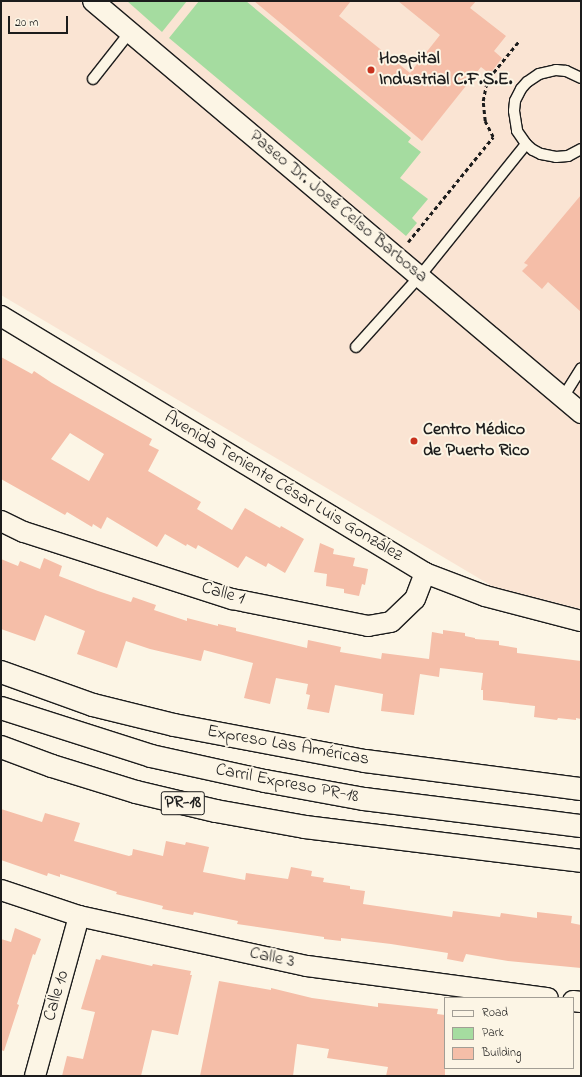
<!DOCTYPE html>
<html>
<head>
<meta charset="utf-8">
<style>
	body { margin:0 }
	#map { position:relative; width:582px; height:1077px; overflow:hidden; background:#fcf5e5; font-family:"Indie Flower",sans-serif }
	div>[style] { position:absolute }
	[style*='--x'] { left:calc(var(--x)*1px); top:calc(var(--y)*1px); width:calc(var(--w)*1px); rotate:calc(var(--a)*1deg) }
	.built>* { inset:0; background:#fae4d3 }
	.green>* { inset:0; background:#a5dca0 }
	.building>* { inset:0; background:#f5bea8 }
	.path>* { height:2.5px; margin-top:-1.25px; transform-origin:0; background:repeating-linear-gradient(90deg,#1c1c1c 0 4px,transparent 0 7px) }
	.roads { filter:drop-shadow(1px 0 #1c1c1c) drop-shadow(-1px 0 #1c1c1c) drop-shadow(0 1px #1c1c1c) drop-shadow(0 -1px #1c1c1c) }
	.lane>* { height:10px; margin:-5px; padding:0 5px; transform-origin:5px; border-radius:5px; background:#fcf5e5 }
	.street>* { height:20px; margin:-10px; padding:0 10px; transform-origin:10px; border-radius:10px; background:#fcf5e5 }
	.highway>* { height:22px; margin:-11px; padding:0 11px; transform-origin:11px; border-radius:11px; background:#fcf5e5 }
	.dots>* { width:11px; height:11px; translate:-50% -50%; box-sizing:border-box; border:2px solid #fcf5e5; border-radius:50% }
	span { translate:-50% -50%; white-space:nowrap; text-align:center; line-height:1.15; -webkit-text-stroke:4px #fcf5e5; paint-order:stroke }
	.shield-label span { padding:1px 3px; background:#fcf5e5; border:1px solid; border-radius:3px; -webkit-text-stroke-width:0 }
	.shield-label { font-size:17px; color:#1c1c1c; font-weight:700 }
	.poi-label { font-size:18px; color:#1c1c1c; font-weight:700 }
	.left { translate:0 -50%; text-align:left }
	.street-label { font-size:18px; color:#1c1c1c }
	.frame { position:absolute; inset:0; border:2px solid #1c1c1c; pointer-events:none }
	.legend { position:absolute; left:444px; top:997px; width:130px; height:72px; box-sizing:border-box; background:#fcf5e5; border:1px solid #a29e95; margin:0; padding:5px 7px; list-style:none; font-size:12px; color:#1c1c1c }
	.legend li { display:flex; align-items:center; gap:8px; height:20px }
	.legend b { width:20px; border:1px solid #a29e95 }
	.scale { position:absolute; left:8px; top:16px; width:60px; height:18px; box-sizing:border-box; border:2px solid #1c1c1c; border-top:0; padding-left:5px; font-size:12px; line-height:14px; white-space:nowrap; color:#1c1c1c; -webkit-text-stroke:3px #fcf5e5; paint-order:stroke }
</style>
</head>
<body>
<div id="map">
	<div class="built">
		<i style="clip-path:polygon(1px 1px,581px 1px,581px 609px,492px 586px,1px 295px)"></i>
	</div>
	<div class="green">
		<i style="clip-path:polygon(127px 1px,187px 1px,162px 32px)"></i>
		<i style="clip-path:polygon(199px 1px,246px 1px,411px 138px,408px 142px,421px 152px,400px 178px,428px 199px,412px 218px,417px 223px,406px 236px,169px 38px)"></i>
	</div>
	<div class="building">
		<i style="clip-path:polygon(254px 1px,351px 1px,339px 16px,410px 73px,440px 35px,398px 1px,476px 1px,470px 8px,506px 36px,494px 51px,502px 58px,490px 74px,481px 67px,422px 141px)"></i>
		<i style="clip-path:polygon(581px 195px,581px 312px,548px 282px,542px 289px,522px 271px,528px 265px,524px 263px)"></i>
		<i style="clip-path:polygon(evenodd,1px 357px,32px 374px,34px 371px,52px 383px,152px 439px,149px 445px,159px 450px,148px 471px,201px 502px,197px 509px,232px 530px,245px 508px,280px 528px,281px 526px,304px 539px,285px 573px,268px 563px,266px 567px,246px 556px,238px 568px,198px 545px,196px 549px,187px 544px,186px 546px,165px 534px,157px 547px,107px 517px,101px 529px,93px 524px,92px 527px,67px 512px,65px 515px,1px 479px,1px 357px,70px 433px,104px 454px,89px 481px,51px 459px,70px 433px)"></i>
		<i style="clip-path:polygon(320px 543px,334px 549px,333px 554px,355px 558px,353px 566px,368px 569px,365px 585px,362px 584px,359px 596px,344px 593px,344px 589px,326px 586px,327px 574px,314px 572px)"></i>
		<i style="clip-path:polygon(44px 558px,62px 566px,59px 576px,98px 591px,131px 602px,133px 597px,156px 605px,154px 610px,187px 621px,187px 618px,218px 626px,218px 624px,236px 628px,236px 631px,307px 648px,308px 640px,341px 647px,340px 652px,381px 659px,382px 653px,429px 659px,432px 632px,443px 634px,443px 630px,465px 633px,465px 636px,475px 638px,475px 639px,499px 641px,499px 645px,517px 648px,517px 653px,581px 661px,581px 719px,576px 718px,576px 720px,558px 718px,557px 720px,534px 717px,535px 706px,483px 700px,483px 690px,481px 690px,483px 673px,440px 668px,439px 677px,420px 674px,414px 715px,381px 711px,383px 694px,335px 685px,329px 713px,307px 709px,310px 695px,306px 694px,308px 684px,276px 678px,270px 704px,244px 698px,253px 663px,204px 650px,201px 661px,150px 649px,126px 641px,117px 668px,77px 654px,85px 631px,45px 615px,35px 641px,1px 629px,1px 559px,18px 566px,20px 561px,40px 569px)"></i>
		<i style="clip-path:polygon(1px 809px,42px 822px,45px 813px,80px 823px,74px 841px,129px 856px,132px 855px,133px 849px,163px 856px,166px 841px,185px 845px,186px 842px,209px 847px,203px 872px,245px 880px,246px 873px,288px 879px,291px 867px,312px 871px,311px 876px,324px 878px,323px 882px,350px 886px,350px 889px,365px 891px,363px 904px,452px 917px,453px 911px,500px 917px,501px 913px,537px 918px,537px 912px,572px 916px,571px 923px,581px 925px,581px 968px,508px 961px,466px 954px,463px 962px,447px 959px,448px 953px,391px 944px,341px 938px,341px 941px,324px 939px,324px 937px,237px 924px,238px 921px,194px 912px,193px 915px,162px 909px,163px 906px,116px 894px,117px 892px,60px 874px,60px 877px,48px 873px,47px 876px,1px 860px)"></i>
		<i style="clip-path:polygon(15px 928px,41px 939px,35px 955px,33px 954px,17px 1004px,19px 1005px,4px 1051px,1px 1050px,1px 939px,11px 942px)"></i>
		<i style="clip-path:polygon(102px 955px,152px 966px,153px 964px,191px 971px,190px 975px,192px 975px,178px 1035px,152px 1030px,141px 1076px,62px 1076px,67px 1056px,83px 1059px,95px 1012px,81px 1009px,96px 959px,100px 960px)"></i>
		<i style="clip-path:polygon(219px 981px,271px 990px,271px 988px,312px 998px,378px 1007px,378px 1003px,438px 1009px,437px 1014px,445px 1015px,445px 1076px,386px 1076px,388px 1067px,327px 1058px,329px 1049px,297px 1044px,293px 1076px,200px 1076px)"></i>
	</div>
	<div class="path">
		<i style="--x:408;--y:242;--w:135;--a:-51"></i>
		<i style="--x:493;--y:137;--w:18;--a:-117"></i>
		<i style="--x:485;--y:121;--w:20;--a:-96"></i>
		<i style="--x:483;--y:101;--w:15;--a:-79"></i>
		<i style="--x:486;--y:86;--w:9;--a:-69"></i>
		<i style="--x:489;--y:78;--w:48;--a:-51"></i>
	</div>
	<div class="roads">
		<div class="lane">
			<i style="--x:581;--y:78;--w:17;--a:-155"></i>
			<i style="--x:566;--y:71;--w:10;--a:-174"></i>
			<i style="--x:556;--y:70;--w:17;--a:167"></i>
			<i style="--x:539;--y:74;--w:14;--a:146"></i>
			<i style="--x:527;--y:82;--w:9;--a:131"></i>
			<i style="--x:521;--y:89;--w:13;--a:117"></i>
			<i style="--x:515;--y:101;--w:10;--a:96"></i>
			<i style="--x:514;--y:111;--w:20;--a:81"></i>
			<i style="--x:517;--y:131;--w:16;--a:55"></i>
			<i style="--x:526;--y:144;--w:9;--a:41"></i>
			<i style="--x:533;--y:150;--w:9;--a:27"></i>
			<i style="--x:541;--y:154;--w:15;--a:11"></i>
			<i style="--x:556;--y:157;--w:12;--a:-5"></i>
			<i style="--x:568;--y:156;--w:15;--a:-28"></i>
			<i style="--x:93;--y:79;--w:60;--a:-51.8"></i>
			<i style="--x:356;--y:347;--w:96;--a:-48"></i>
			<i style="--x:420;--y:276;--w:169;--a:-51.2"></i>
			<i style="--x:562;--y:399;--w:36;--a:-58"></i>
		</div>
		<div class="street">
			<i style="--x:93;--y:1;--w:639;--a:40.17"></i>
			<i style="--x:1;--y:316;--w:496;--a:31.2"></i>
			<i style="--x:425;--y:573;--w:64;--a:21"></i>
			<i style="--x:485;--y:596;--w:99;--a:14.6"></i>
			<i style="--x:1;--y:521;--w:25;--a:26"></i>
			<i style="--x:24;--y:532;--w:219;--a:17.9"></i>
			<i style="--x:232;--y:599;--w:139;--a:11.2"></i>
			<i style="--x:368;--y:626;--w:23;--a:-10"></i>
			<i style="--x:391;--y:622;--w:33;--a:-44"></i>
			<i style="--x:415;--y:599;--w:28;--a:-69"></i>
			<i style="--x:1;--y:890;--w:82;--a:18.4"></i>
			<i style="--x:79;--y:916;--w:233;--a:12.4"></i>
			<i style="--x:307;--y:966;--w:243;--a:7.6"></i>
			<i style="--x:573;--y:1001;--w:8;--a:7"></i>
			<i style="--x:35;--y:1076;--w:166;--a:-74.6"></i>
		</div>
		<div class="highway">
			<i style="--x:1;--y:672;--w:98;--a:19.7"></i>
			<i style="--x:93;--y:705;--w:83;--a:13.9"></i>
			<i style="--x:174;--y:725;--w:194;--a:10.7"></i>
			<i style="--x:365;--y:761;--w:218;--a:7.4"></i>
			<i style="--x:1;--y:708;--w:157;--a:17.7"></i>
			<i style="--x:151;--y:756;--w:117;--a:12.4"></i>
			<i style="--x:265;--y:781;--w:101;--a:10.3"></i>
			<i style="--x:364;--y:799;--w:219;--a:7.1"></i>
			<i style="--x:1;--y:747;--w:54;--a:20.4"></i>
			<i style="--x:52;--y:766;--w:88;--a:17.2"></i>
			<i style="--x:136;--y:792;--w:82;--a:13.4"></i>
			<i style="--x:216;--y:811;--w:90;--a:10.2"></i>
			<i style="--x:305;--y:827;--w:278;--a:7"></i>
		</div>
	</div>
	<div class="dots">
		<i style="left:371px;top:70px;background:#c8321e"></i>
		<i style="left:414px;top:441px;background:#c8321e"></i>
	</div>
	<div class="shield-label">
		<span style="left:183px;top:803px">PR-18</span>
	</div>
	<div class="poi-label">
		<span class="left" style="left:379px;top:70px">Hospital<br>Industrial C.F.S.E.</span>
		<span class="left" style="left:423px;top:441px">Centro Médico<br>de Puerto Rico</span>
	</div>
	<div class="street-label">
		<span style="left:338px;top:207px;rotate:40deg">Paseo Dr. José Celso Barbosa</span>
		<span style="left:283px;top:487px;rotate:31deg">Avenida Teniente César Luis González</span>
		<span style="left:223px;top:594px;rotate:16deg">Calle 1</span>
		<span style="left:288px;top:746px;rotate:10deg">Expreso Las Américas</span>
		<span style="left:287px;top:784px;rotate:11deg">Carril Expreso PR-18</span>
		<span style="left:272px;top:958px;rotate:12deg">Calle 3</span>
		<span style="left:57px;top:996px;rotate:-74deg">Calle 10</span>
	</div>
	<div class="frame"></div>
	<ul class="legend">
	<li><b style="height:5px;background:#fcf5e5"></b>Road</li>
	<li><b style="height:11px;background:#a5dca0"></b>Park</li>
	<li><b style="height:11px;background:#f5bea8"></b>Building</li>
	</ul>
	<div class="scale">20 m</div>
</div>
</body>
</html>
